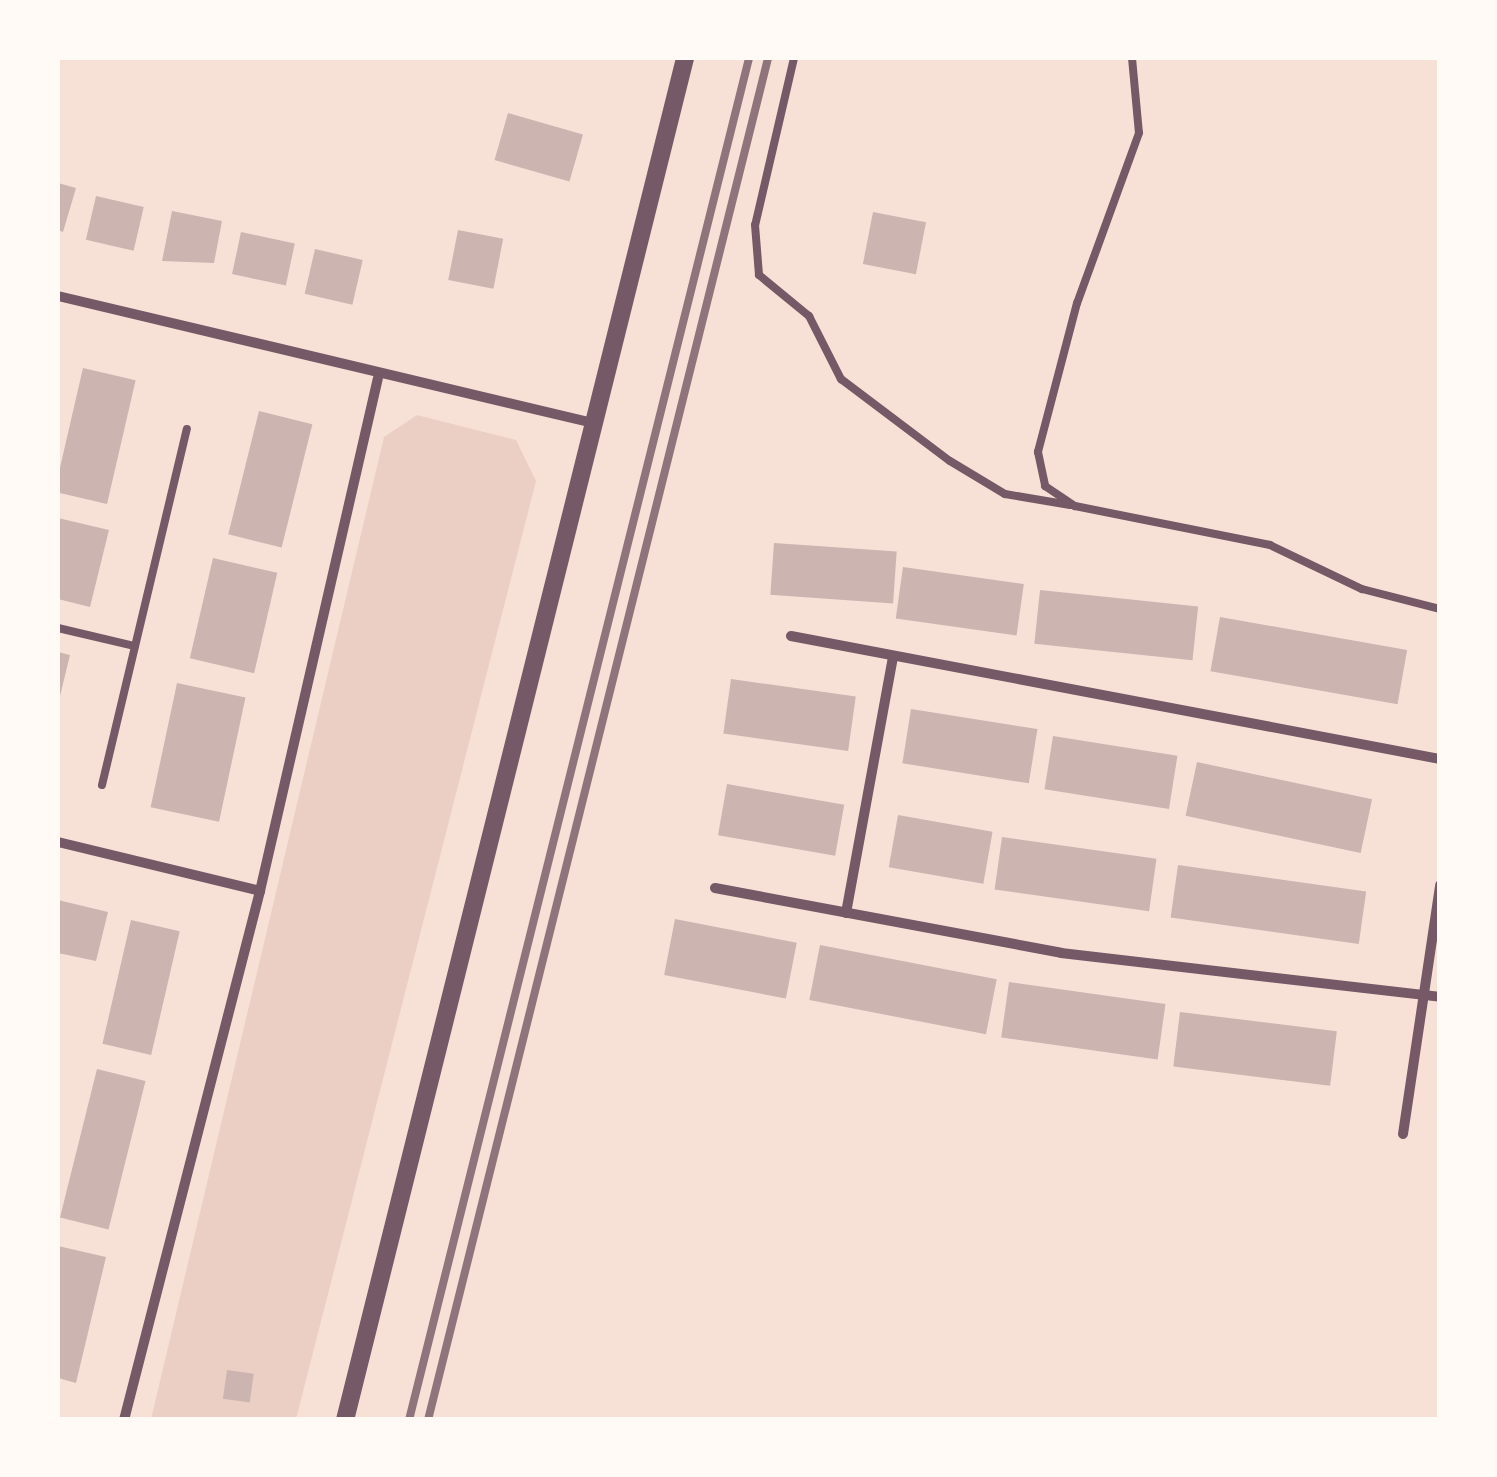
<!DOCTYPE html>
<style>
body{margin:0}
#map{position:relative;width:1497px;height:1477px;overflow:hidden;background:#f7e1d7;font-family:"Nunito Sans",sans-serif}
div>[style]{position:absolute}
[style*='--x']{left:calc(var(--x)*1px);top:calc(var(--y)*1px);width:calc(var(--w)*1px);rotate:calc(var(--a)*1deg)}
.green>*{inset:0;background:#ebcfc5}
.building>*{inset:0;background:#ccb4b1;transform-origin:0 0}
.service>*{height:8px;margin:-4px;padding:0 4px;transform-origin:4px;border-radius:4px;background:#755966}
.minor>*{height:10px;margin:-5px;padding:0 5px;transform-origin:5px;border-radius:5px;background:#755966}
.tertiary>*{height:18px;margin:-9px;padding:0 9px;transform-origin:9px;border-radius:9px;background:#755966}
.rail>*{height:8px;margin:-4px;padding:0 4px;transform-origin:4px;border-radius:4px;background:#8f747c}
span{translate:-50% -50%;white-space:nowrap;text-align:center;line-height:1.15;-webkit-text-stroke:10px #fffaf5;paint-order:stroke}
.frame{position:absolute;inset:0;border:60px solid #fffaf5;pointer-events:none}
</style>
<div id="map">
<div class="green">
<i style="clip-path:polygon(417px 415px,516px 440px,536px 481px,296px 1419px,151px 1419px,384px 437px)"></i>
</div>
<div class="building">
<i style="left:508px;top:113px;width:78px;height:49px;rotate:16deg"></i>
<i style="clip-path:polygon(58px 183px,76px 188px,63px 232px,58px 230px)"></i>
<i style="left:96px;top:196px;width:49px;height:45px;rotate:13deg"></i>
<i style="clip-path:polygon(172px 211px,222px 221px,214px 263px,162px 261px)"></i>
<i style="left:873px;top:212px;width:54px;height:53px;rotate:11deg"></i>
<i style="left:458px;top:230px;width:46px;height:51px;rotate:11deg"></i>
<i style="left:241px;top:232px;width:55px;height:43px;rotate:12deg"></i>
<i style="left:315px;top:249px;width:49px;height:46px;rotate:13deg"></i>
<i style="left:83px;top:368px;width:54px;height:127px;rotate:13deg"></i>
<i style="left:259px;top:411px;width:55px;height:127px;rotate:14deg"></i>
<i style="clip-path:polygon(58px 518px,109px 530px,90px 607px,58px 599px)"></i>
<i style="left:774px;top:543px;width:123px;height:52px;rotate:4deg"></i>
<i style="left:213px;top:558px;width:66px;height:103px;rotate:13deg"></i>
<i style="left:903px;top:567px;width:122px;height:52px;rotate:8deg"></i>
<i style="left:1040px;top:590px;width:159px;height:54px;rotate:6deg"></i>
<i style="left:1220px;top:617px;width:190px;height:55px;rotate:10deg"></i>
<i style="clip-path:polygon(58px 652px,70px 655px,59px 700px,58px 700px)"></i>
<i style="left:731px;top:679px;width:126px;height:55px;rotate:8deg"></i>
<i style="left:177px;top:683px;width:70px;height:127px;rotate:12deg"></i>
<i style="left:911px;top:709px;width:128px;height:55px;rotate:9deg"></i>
<i style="left:1053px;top:736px;width:126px;height:54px;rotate:9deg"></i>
<i style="left:1197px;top:762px;width:179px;height:55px;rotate:12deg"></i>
<i style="left:727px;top:784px;width:119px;height:52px;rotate:10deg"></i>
<i style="left:898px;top:815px;width:96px;height:53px;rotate:10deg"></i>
<i style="left:1002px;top:837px;width:156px;height:53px;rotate:8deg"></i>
<i style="left:1178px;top:865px;width:190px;height:53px;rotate:8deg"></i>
<i style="clip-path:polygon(58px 900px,108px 912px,96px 961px,58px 953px)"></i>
<i style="left:675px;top:919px;width:124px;height:57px;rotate:11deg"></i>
<i style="left:131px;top:920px;width:50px;height:127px;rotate:13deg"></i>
<i style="left:820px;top:945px;width:180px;height:56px;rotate:11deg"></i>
<i style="left:1009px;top:982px;width:158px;height:56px;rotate:8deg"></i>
<i style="left:1180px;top:1012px;width:158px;height:55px;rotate:7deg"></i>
<i style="left:97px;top:1069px;width:50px;height:153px;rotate:14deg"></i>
<i style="clip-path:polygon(58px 1246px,106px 1257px,76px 1383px,58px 1378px)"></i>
<i style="left:227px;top:1370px;width:27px;height:29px;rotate:8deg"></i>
</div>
<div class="service">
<i style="--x:794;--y:58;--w:171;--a:103.1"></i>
<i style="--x:755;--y:225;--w:50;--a:85.4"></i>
<i style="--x:759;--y:275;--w:65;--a:39.4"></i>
<i style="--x:809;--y:316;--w:71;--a:63.1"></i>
<i style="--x:841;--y:379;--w:136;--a:37"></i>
<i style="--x:950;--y:461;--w:64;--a:31"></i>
<i style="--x:1005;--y:494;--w:66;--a:9.6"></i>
<i style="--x:1132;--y:58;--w:75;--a:84.7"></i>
<i style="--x:1139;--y:133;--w:181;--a:110"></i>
<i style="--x:1077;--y:303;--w:154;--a:104.7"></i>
<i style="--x:1038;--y:452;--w:35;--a:78"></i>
<i style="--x:1045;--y:486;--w:36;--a:34"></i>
<i style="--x:1075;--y:506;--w:199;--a:11.3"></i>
<i style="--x:1270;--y:545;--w:102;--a:25.6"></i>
<i style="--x:1362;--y:589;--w:81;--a:14.4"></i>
<i style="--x:58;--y:628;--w:79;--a:13.2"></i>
<i style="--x:102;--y:785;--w:366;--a:-76.6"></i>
</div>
<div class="minor">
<i style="--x:58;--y:296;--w:550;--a:13.35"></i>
<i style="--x:791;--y:636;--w:661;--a:10.73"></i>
<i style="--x:58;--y:842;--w:208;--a:13.6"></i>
<i style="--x:715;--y:888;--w:352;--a:10.6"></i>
<i style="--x:1061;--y:953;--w:382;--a:6.6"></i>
<i style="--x:846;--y:913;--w:261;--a:-79.6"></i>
<i style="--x:1403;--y:1134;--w:252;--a:-81.5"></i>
<i style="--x:124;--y:1420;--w:546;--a:-75.58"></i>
<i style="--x:260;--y:891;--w:526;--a:-77.05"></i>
</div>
<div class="tertiary">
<i style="--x:345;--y:1420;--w:1404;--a:-75.98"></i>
</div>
<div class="rail">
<i style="--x:409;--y:1420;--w:1404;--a:-75.98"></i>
<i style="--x:428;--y:1420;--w:1404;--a:-75.98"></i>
</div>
<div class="frame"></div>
</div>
